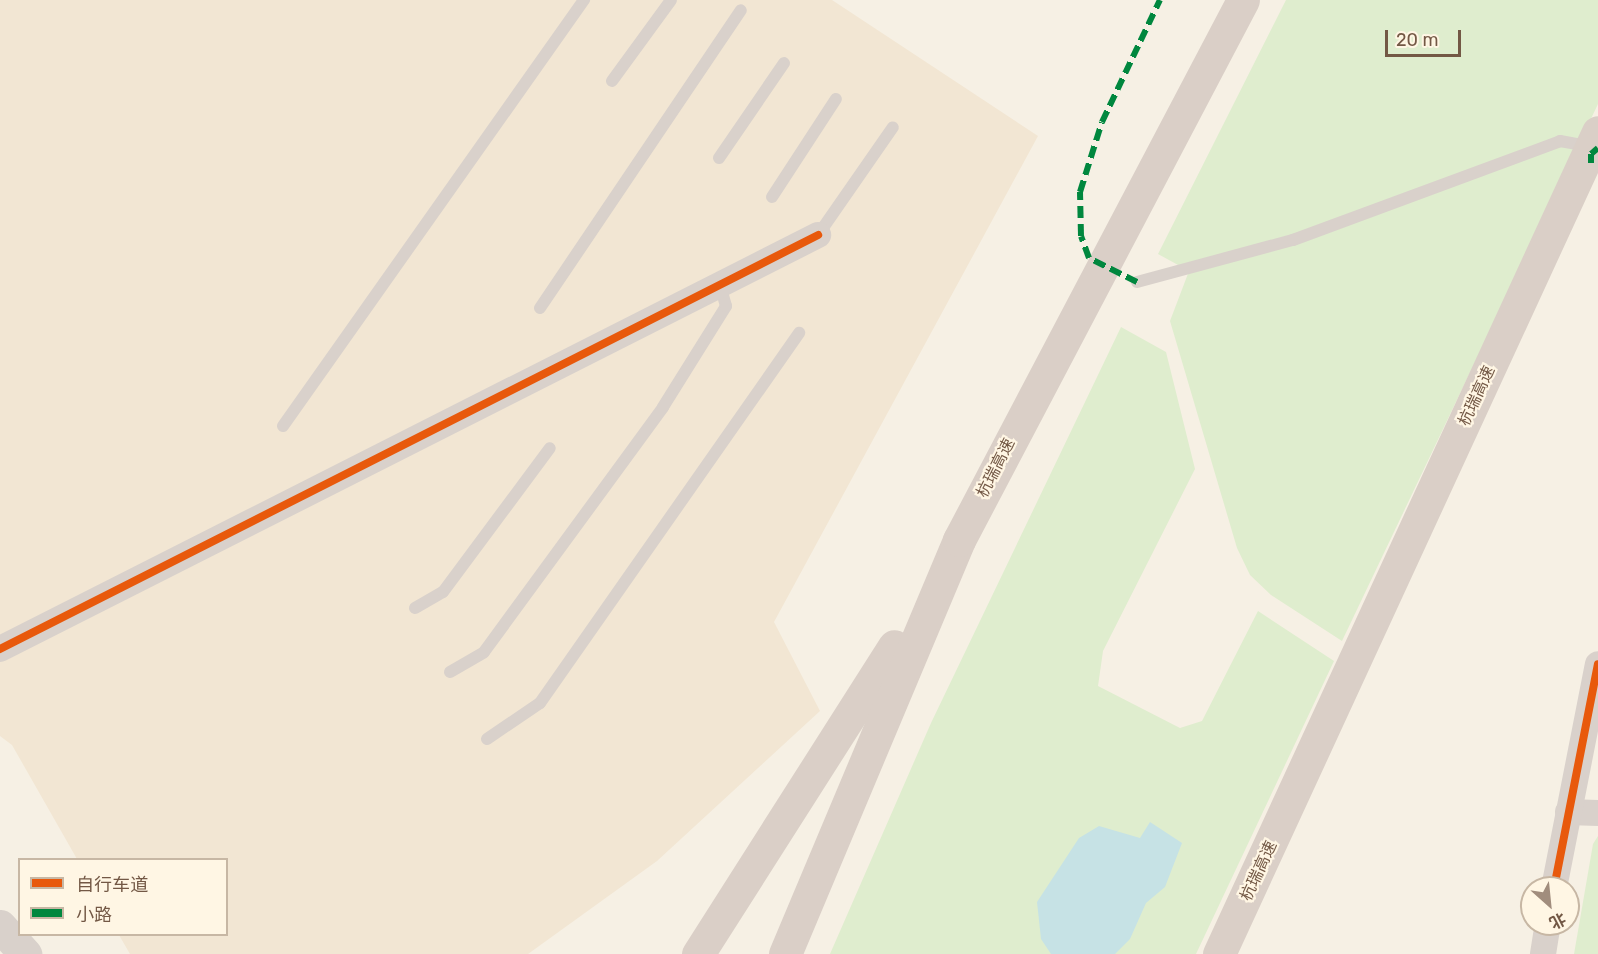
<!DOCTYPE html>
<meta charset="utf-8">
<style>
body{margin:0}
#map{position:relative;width:1598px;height:954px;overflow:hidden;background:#f6f0e4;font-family:Rubik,"Noto Sans SC",sans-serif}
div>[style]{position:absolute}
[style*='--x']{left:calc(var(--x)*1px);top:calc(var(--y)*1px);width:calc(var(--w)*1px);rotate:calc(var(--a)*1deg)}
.residential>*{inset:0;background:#f2e6d3}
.green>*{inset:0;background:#dfedce}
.water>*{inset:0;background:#c6e2e5}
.lane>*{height:12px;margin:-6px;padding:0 6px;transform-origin:6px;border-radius:6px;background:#d9d1cb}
.street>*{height:26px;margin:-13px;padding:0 13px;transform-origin:13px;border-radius:13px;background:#d9d1cb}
.secondary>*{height:33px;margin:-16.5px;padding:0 16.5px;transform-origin:16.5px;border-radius:16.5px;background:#d9d1cb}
.highway>*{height:33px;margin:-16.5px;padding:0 16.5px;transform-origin:16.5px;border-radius:16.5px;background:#dacfc7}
.quiet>*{height:6px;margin-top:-3px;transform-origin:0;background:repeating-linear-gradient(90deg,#00873e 0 12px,transparent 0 18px)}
.cycleway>*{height:8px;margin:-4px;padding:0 4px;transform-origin:4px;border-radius:4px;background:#e8590c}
span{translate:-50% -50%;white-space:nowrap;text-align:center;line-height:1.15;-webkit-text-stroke:4.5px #fff6e4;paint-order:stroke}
.street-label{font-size:16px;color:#735845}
.legend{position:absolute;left:18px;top:858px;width:210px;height:78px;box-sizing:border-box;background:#fff6e4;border:2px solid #c7b7a4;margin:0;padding:8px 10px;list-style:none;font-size:18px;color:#735845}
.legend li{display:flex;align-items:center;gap:12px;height:30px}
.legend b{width:30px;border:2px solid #c7b7a4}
.north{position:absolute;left:1520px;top:876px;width:60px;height:60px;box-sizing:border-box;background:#fff6e4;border:2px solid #c7b7a4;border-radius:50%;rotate:153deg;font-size:16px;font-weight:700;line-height:24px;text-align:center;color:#735845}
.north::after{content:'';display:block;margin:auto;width:21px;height:27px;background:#a18d7d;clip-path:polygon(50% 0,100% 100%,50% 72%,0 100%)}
.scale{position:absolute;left:1385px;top:30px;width:76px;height:27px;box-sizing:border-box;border:3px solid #735845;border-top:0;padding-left:8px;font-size:18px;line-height:21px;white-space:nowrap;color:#735845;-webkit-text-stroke:4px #fff6e4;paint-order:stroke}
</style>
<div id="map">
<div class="residential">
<i style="clip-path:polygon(0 0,832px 0,1038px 136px,774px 622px,820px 711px,657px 861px,528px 954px,130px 954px,119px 935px,226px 934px,226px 860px,77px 859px,12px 745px,0 736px)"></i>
</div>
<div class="green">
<i style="clip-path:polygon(1286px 0,1598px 0,1598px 104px,1342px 641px,1271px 595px,1250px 575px,1237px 548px,1170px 321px,1189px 271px,1158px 254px)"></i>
<i style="clip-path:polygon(1121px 327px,1166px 352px,1195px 469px,1103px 651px,1098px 686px,1180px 728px,1202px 721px,1258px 611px,1334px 661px,1196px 954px,830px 954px,931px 723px)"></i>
<i style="clip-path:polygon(1598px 836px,1598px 954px,1574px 954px,1593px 844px)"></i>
</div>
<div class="water">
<i style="clip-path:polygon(1150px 822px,1182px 843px,1165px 887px,1146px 903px,1130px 939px,1115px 954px,1051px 954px,1041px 939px,1037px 902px,1079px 838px,1099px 826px,1140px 838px)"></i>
</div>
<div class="lane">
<i style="--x:612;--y:81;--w:100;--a:-53.9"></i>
<i style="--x:719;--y:158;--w:115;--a:-55.6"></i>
<i style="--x:772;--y:197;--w:117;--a:-56.9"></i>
<i style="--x:818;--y:235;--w:131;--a:-55.2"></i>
<i style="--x:1137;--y:282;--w:162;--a:-15.1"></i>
<i style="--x:1293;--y:240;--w:285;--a:-20.3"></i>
<i style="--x:1560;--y:141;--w:29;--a:10"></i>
<i style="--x:540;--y:308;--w:359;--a:-56"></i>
<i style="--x:283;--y:426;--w:522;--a:-54.76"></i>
<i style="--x:415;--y:608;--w:32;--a:-30"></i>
<i style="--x:443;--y:592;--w:179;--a:-53.4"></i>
<i style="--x:450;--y:672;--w:39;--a:-30"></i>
<i style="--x:484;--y:652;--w:303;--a:-53.8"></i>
<i style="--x:663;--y:407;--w:119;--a:-58"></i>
<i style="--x:726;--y:306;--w:22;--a:-106"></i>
<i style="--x:487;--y:739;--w:64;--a:-34.2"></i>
<i style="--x:540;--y:703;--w:452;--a:-55"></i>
</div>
<div class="street">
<i style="--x:0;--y:649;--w:917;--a:-26.84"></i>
<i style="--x:1568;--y:812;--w:30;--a:2"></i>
<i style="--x:1554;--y:888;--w:228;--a:-78.9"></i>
<i style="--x:1543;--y:954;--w:30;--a:-81"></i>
</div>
<div class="secondary">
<i style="--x:0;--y:926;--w:38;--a:48"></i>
</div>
<div class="highway">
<i style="--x:698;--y:954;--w:365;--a:-57.5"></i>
<i style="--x:785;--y:954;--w:449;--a:-67.2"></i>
<i style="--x:959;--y:540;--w:610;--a:-62.26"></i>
<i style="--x:1219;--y:954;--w:905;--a:-65.25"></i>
</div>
<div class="quiet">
<i style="--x:1591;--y:163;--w:9;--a:-90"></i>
<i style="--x:1591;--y:154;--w:9;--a:-41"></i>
<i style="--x:1137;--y:282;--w:54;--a:-153.4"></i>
<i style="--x:1089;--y:258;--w:23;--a:-110"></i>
<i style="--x:1081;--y:236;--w:44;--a:-91.3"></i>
<i style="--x:1080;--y:192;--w:73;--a:-72.6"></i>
<i style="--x:1102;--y:122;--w:135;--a:-64.6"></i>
</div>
<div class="cycleway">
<i style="--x:0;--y:649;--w:917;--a:-26.84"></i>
<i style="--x:1554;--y:888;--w:228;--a:-78.9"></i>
</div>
<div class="street-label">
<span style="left:1477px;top:396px;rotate:-65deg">杭瑞高速</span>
<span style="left:996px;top:468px;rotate:-63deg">杭瑞高速</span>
<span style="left:1259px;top:871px;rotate:-65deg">杭瑞高速</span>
</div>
<ul class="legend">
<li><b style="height:8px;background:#e8590c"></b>自行车道</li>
<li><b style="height:8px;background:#00873e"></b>小路</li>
</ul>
<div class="north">北</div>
<div class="scale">20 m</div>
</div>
